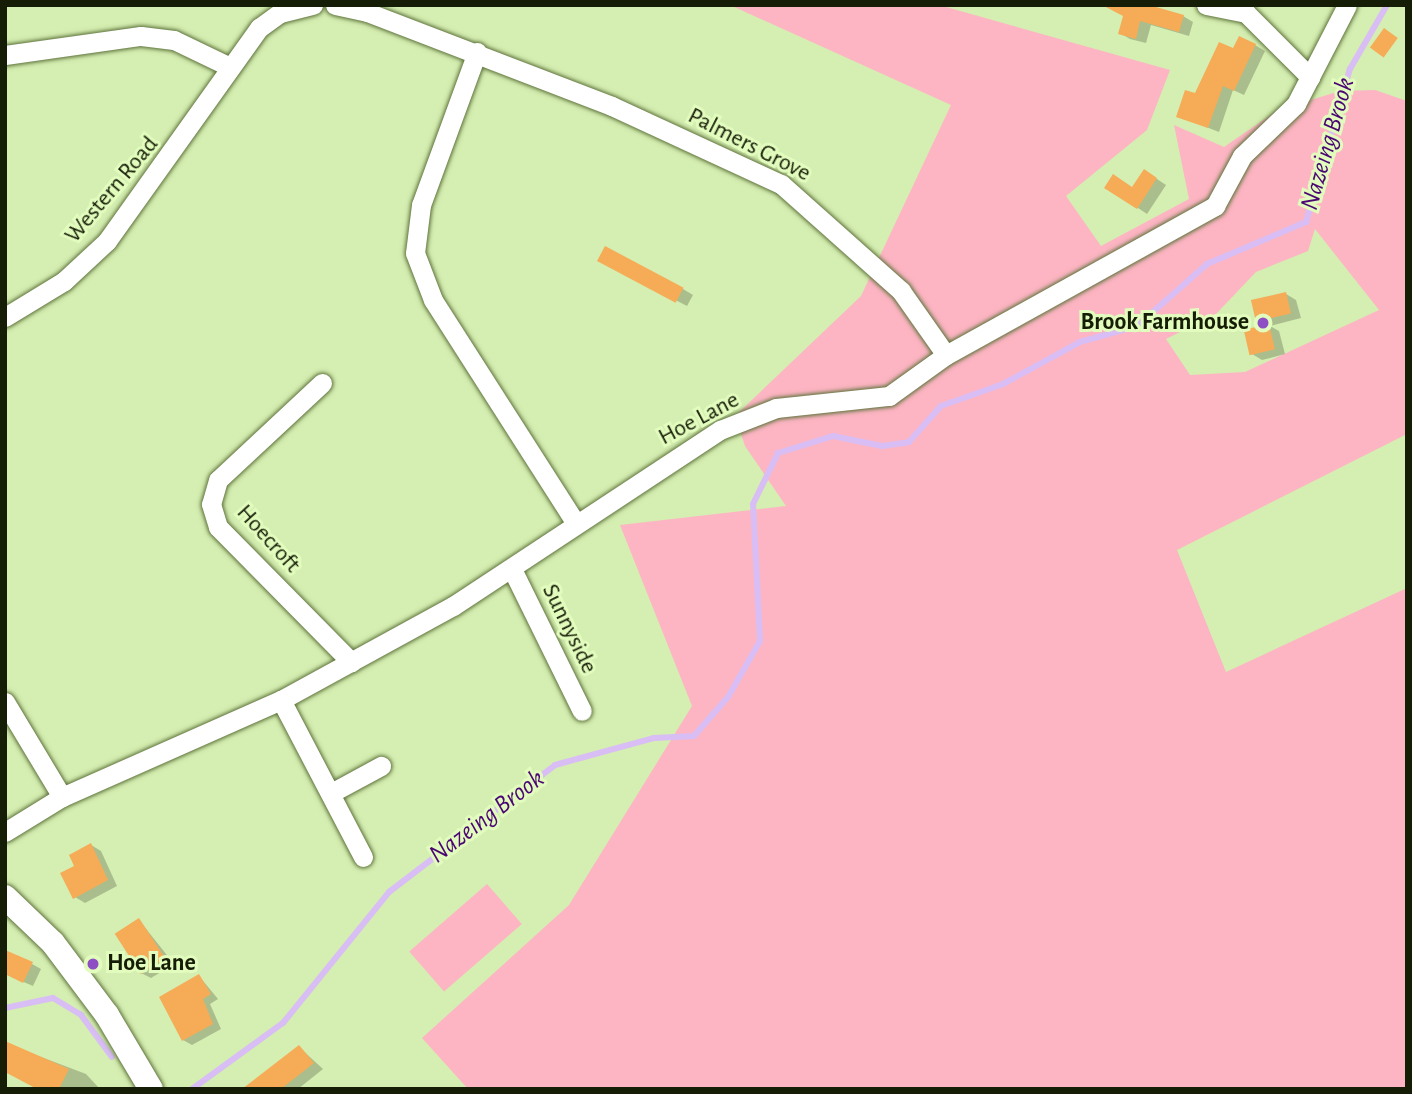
<!DOCTYPE html>
<style>
body{margin:0}
#map{position:relative;width:1412px;height:1094px;overflow:hidden;background:#d5eeb1;font-family:"Alegreya Sans",sans-serif}
div>[style]{position:absolute}
[style*='--x']{left:calc(var(--x)*1px);top:calc(var(--y)*1px);width:calc(var(--w)*1px);rotate:calc(var(--a)*1deg)}
.green>*{inset:0;background:#fdb5c3;transform-origin:0 0}
.shadow>*{inset:0;background:#0003}
.stream>*{height:6px;margin:-3px;padding:0 3px;transform-origin:3px;border-radius:3px;background:#d8bef4}
.building>*{inset:0;background:#f6ab57;transform-origin:0 0}
.roads{filter:drop-shadow(0 0 2px #5e733c) drop-shadow(0 0 2px #5e733c)}
.minor>*{height:19px;margin:-9.5px;padding:0 9.5px;transform-origin:9.5px;border-radius:9.5px;background:#fff}
.tertiary>*{height:24px;margin:-12px;padding:0 12px;transform-origin:12px;border-radius:12px;background:#fff}
.dots>*{width:19px;height:19px;translate:-50% -50%;box-sizing:border-box;border:4px solid #e2fcbe;border-radius:50%}
span{translate:-50% -50%;white-space:nowrap;text-align:center;line-height:1.15;-webkit-text-stroke:6px #e2fcbe;paint-order:stroke}
.street-label{font-size:24px;color:#151d06}
.poi-label{font-size:24px;color:#151d06;font-weight:700}
.right{translate:-100% -50%;text-align:right}
.left{translate:0 -50%;text-align:left}
.water-label{font-size:26px;color:#4b0674;font-style:italic}
.frame{position:absolute;inset:0;border:7px solid #151d06;pointer-events:none}
</style>
<div id="map">
<div class="green">
<i style="clip-path:polygon(evenodd,730px 5px,939px 5px,1170px 70px,1147px 130px,1066px 196px,1101px 246px,1189px 199px,1174px 125px,1224px 147px,1278px 110px,1340px 91px,1375px 90px,1407px 101px,1407px 434px,1177px 550px,1226px 672px,1407px 588px,1407px 1089px,468px 1089px,422px 1038px,569px 905px,692px 706px,620px 525px,786px 506px,745px 446px,735px 416px,861px 296px,951px 105px,730px 5px,1315px 229px,1379px 310px,1245px 372px,1190px 375px,1166px 339px,1216px 314px,1256px 272px,1308px 251px,1315px 229px)"></i>
<i style="left:487px;top:884px;width:53px;height:103px;rotate:49deg"></i>
</div>
<div class="shadow">
<i style="clip-path:polygon(1127px 5px,1183px 16px,1193px 22px,1189px 36px,1151px 25px,1146px 43px,1130px 39px,1120px 33px)"></i>
<i style="clip-path:polygon(1255px 45px,1265px 51px,1244px 95px,1233px 90px,1219px 132px,1178px 116px,1234px 51px)"></i>
<i style="clip-path:polygon(1154px 177px,1166px 185px,1147px 214px,1138px 208px,1139px 193px)"></i>
<i style="clip-path:polygon(610px 266px,683px 289px,693px 295px,687px 306px)"></i>
<i style="clip-path:polygon(1286px 294px,1296px 300px,1301px 318px,1270px 326px,1279px 331px,1285px 354px,1262px 360px,1252px 354px,1267px 326px,1258px 321px)"></i>
<i style="clip-path:polygon(91px 845px,101px 851px,117px 886px,85px 903px,75px 897px,77px 866px)"></i>
<i style="clip-path:polygon(139px 920px,174px 964px,151px 978px,141px 973px)"></i>
<i style="clip-path:polygon(32px 964px,41px 969px,33px 986px,5px 974px)"></i>
<i style="clip-path:polygon(199px 976px,218px 999px,210px 1004px,221px 1029px,192px 1045px,183px 1040px)"></i>
<i style="clip-path:polygon(7px 1044px,86px 1074px,100px 1089px,40px 1089px)"></i>
<i style="clip-path:polygon(299px 1047px,323px 1069px,298px 1089px,245px 1089px)"></i>
</div>
<div class="stream">
<i style="--x:5;--y:1008;--w:49;--a:-11.8"></i>
<i style="--x:53;--y:998;--w:33;--a:31"></i>
<i style="--x:81;--y:1015;--w:52;--a:53.6"></i>
<i style="--x:192;--y:1089;--w:112;--a:-36"></i>
<i style="--x:283;--y:1023;--w:169;--a:-51"></i>
<i style="--x:389;--y:892;--w:209;--a:-37.4"></i>
<i style="--x:555;--y:765;--w:103;--a:-15.3"></i>
<i style="--x:654;--y:738;--w:40;--a:-2.9"></i>
<i style="--x:694;--y:736;--w:52;--a:-48.9"></i>
<i style="--x:728;--y:697;--w:64;--a:-60.3"></i>
<i style="--x:760;--y:641;--w:137;--a:-92.9"></i>
<i style="--x:753;--y:504;--w:57;--a:-63.9"></i>
<i style="--x:778;--y:453;--w:58;--a:-17.2"></i>
<i style="--x:833;--y:436;--w:50;--a:11.5"></i>
<i style="--x:882;--y:446;--w:27;--a:-8"></i>
<i style="--x:909;--y:442;--w:48;--a:-48.4"></i>
<i style="--x:941;--y:406;--w:66;--a:-19.5"></i>
<i style="--x:1003;--y:384;--w:88;--a:-28.6"></i>
<i style="--x:1080;--y:342;--w:59;--a:-15.7"></i>
<i style="--x:1137;--y:326;--w:94;--a:-41.5"></i>
<i style="--x:1207;--y:264;--w:108;--a:-23"></i>
<i style="--x:1306;--y:222;--w:159;--a:-74"></i>
<i style="--x:1350;--y:69;--w:74;--a:-60"></i>
</div>
<div class="building">
<i style="clip-path:polygon(1102px 5px,1149px 5px,1184px 15px,1179px 32px,1140px 21px,1136px 39px,1118px 34px,1123px 16px)"></i>
<i style="left:1384px;top:28px;width:17px;height:24px;rotate:36deg"></i>
<i style="clip-path:polygon(1239px 36px,1256px 44px,1234px 91px,1223px 86px,1208px 128px,1176px 117px,1185px 90px,1195px 93px,1219px 42px,1233px 48px)"></i>
<i style="clip-path:polygon(1144px 169px,1157px 178px,1137px 209px,1104px 188px,1113px 174px,1132px 187px)"></i>
<i style="left:605px;top:246px;width:89px;height:17px;rotate:28deg"></i>
<i style="left:1286px;top:292px;width:22px;height:36px;rotate:77deg"></i>
<i style="left:1269px;top:324px;width:26px;height:26px;rotate:77deg"></i>
<i style="clip-path:polygon(91px 843px,108px 880px,73px 899px,60px 873px,74px 866px,69px 855px)"></i>
<i style="left:139px;top:918px;width:48px;height:29px;rotate:57deg"></i>
<i style="clip-path:polygon(5px 950px,33px 962px,23px 983px,5px 974px)"></i>
<i style="clip-path:polygon(199px 974px,211px 994px,203px 999px,213px 1024px,182px 1041px,159px 997px)"></i>
<i style="clip-path:polygon(5px 1041px,69px 1069px,59px 1089px,37px 1089px,5px 1072px)"></i>
<i style="clip-path:polygon(299px 1045px,314px 1063px,281px 1089px,242px 1089px)"></i>
</div>
<div class="roads">
<div class="minor">
<i style="--x:335;--y:5;--w:33;--a:12"></i>
<i style="--x:367;--y:12;--w:262;--a:21"></i>
<i style="--x:612;--y:106;--w:186;--a:24.8"></i>
<i style="--x:781;--y:184;--w:161;--a:41.7"></i>
<i style="--x:901;--y:291;--w:78;--a:54.9"></i>
<i style="--x:1206;--y:5;--w:41;--a:11.3"></i>
<i style="--x:1246;--y:13;--w:91;--a:45"></i>
<i style="--x:477;--y:52;--w:163;--a:110.1"></i>
<i style="--x:421;--y:205;--w:48;--a:97.1"></i>
<i style="--x:415;--y:253;--w:50;--a:69"></i>
<i style="--x:433;--y:300;--w:264;--a:57.4"></i>
<i style="--x:5;--y:55;--w:137;--a:-8"></i>
<i style="--x:141;--y:36;--w:33;--a:7"></i>
<i style="--x:174;--y:40;--w:60;--a:25.7"></i>
<i style="--x:5;--y:317;--w:69;--a:-31.4"></i>
<i style="--x:64;--y:281;--w:59;--a:-42.9"></i>
<i style="--x:107;--y:241;--w:262;--a:-54.5"></i>
<i style="--x:259;--y:28;--w:26;--a:-36"></i>
<i style="--x:280;--y:13;--w:34;--a:-14"></i>
<i style="--x:322;--y:383;--w:142;--a:137"></i>
<i style="--x:218;--y:480;--w:25;--a:106"></i>
<i style="--x:211;--y:504;--w:24;--a:73"></i>
<i style="--x:218;--y:527;--w:190;--a:45.4"></i>
<i style="--x:512;--y:569;--w:158;--a:63.8"></i>
<i style="--x:281;--y:700;--w:177;--a:62.4"></i>
<i style="--x:5;--y:702;--w:111;--a:59"></i>
<i style="--x:331;--y:793;--w:57;--a:-28.4"></i>
<i style="--x:5;--y:832;--w:67;--a:-31.6"></i>
<i style="--x:62;--y:797;--w:240;--a:-23.9"></i>
<i style="--x:281;--y:700;--w:196;--a:-28.7"></i>
<i style="--x:453;--y:606;--w:320;--a:-33.4"></i>
<i style="--x:720;--y:430;--w:60;--a:-21.4"></i>
<i style="--x:776;--y:408;--w:114;--a:-6.1"></i>
<i style="--x:889;--y:396;--w:70;--a:-35.7"></i>
<i style="--x:946;--y:355;--w:308;--a:-29"></i>
<i style="--x:1215;--y:206;--w:57;--a:-61.6"></i>
<i style="--x:1242;--y:156;--w:75;--a:-43.9"></i>
<i style="--x:1296;--y:104;--w:111;--a:-62.7"></i>
</div>
<div class="tertiary">
<i style="--x:5;--y:897;--w:66;--a:43.8"></i>
<i style="--x:53;--y:943;--w:90;--a:53.1"></i>
<i style="--x:107;--y:1015;--w:86;--a:59.3"></i>
</div>
</div>
<div class="dots">
<i style="left:1263px;top:323px;background:#8e4ec4"></i>
<i style="left:93px;top:964px;background:#8e4ec4"></i>
</div>
<div class="street-label">
<span style="left:749px;top:145px;rotate:27deg">Palmers Grove</span>
<span style="left:112px;top:190px;rotate:-50deg">Western Road</span>
<span style="left:699px;top:419px;rotate:-28deg">Hoe Lane</span>
<span style="left:268px;top:539px;rotate:48deg">Hoecroft</span>
<span style="left:569px;top:629px;rotate:64deg">Sunnyside</span>
</div>
<div class="poi-label">
<span class="right" style="left:1249px;top:323px">Brook Farmhouse</span>
<span class="left" style="left:107px;top:964px">Hoe Lane</span>
</div>
<div class="water-label">
<span style="left:1328px;top:144px;rotate:-74deg">Nazeing Brook</span>
<span style="left:487px;top:817px;rotate:-37deg">Nazeing Brook</span>
</div>
<div class="frame"></div>
</div>
